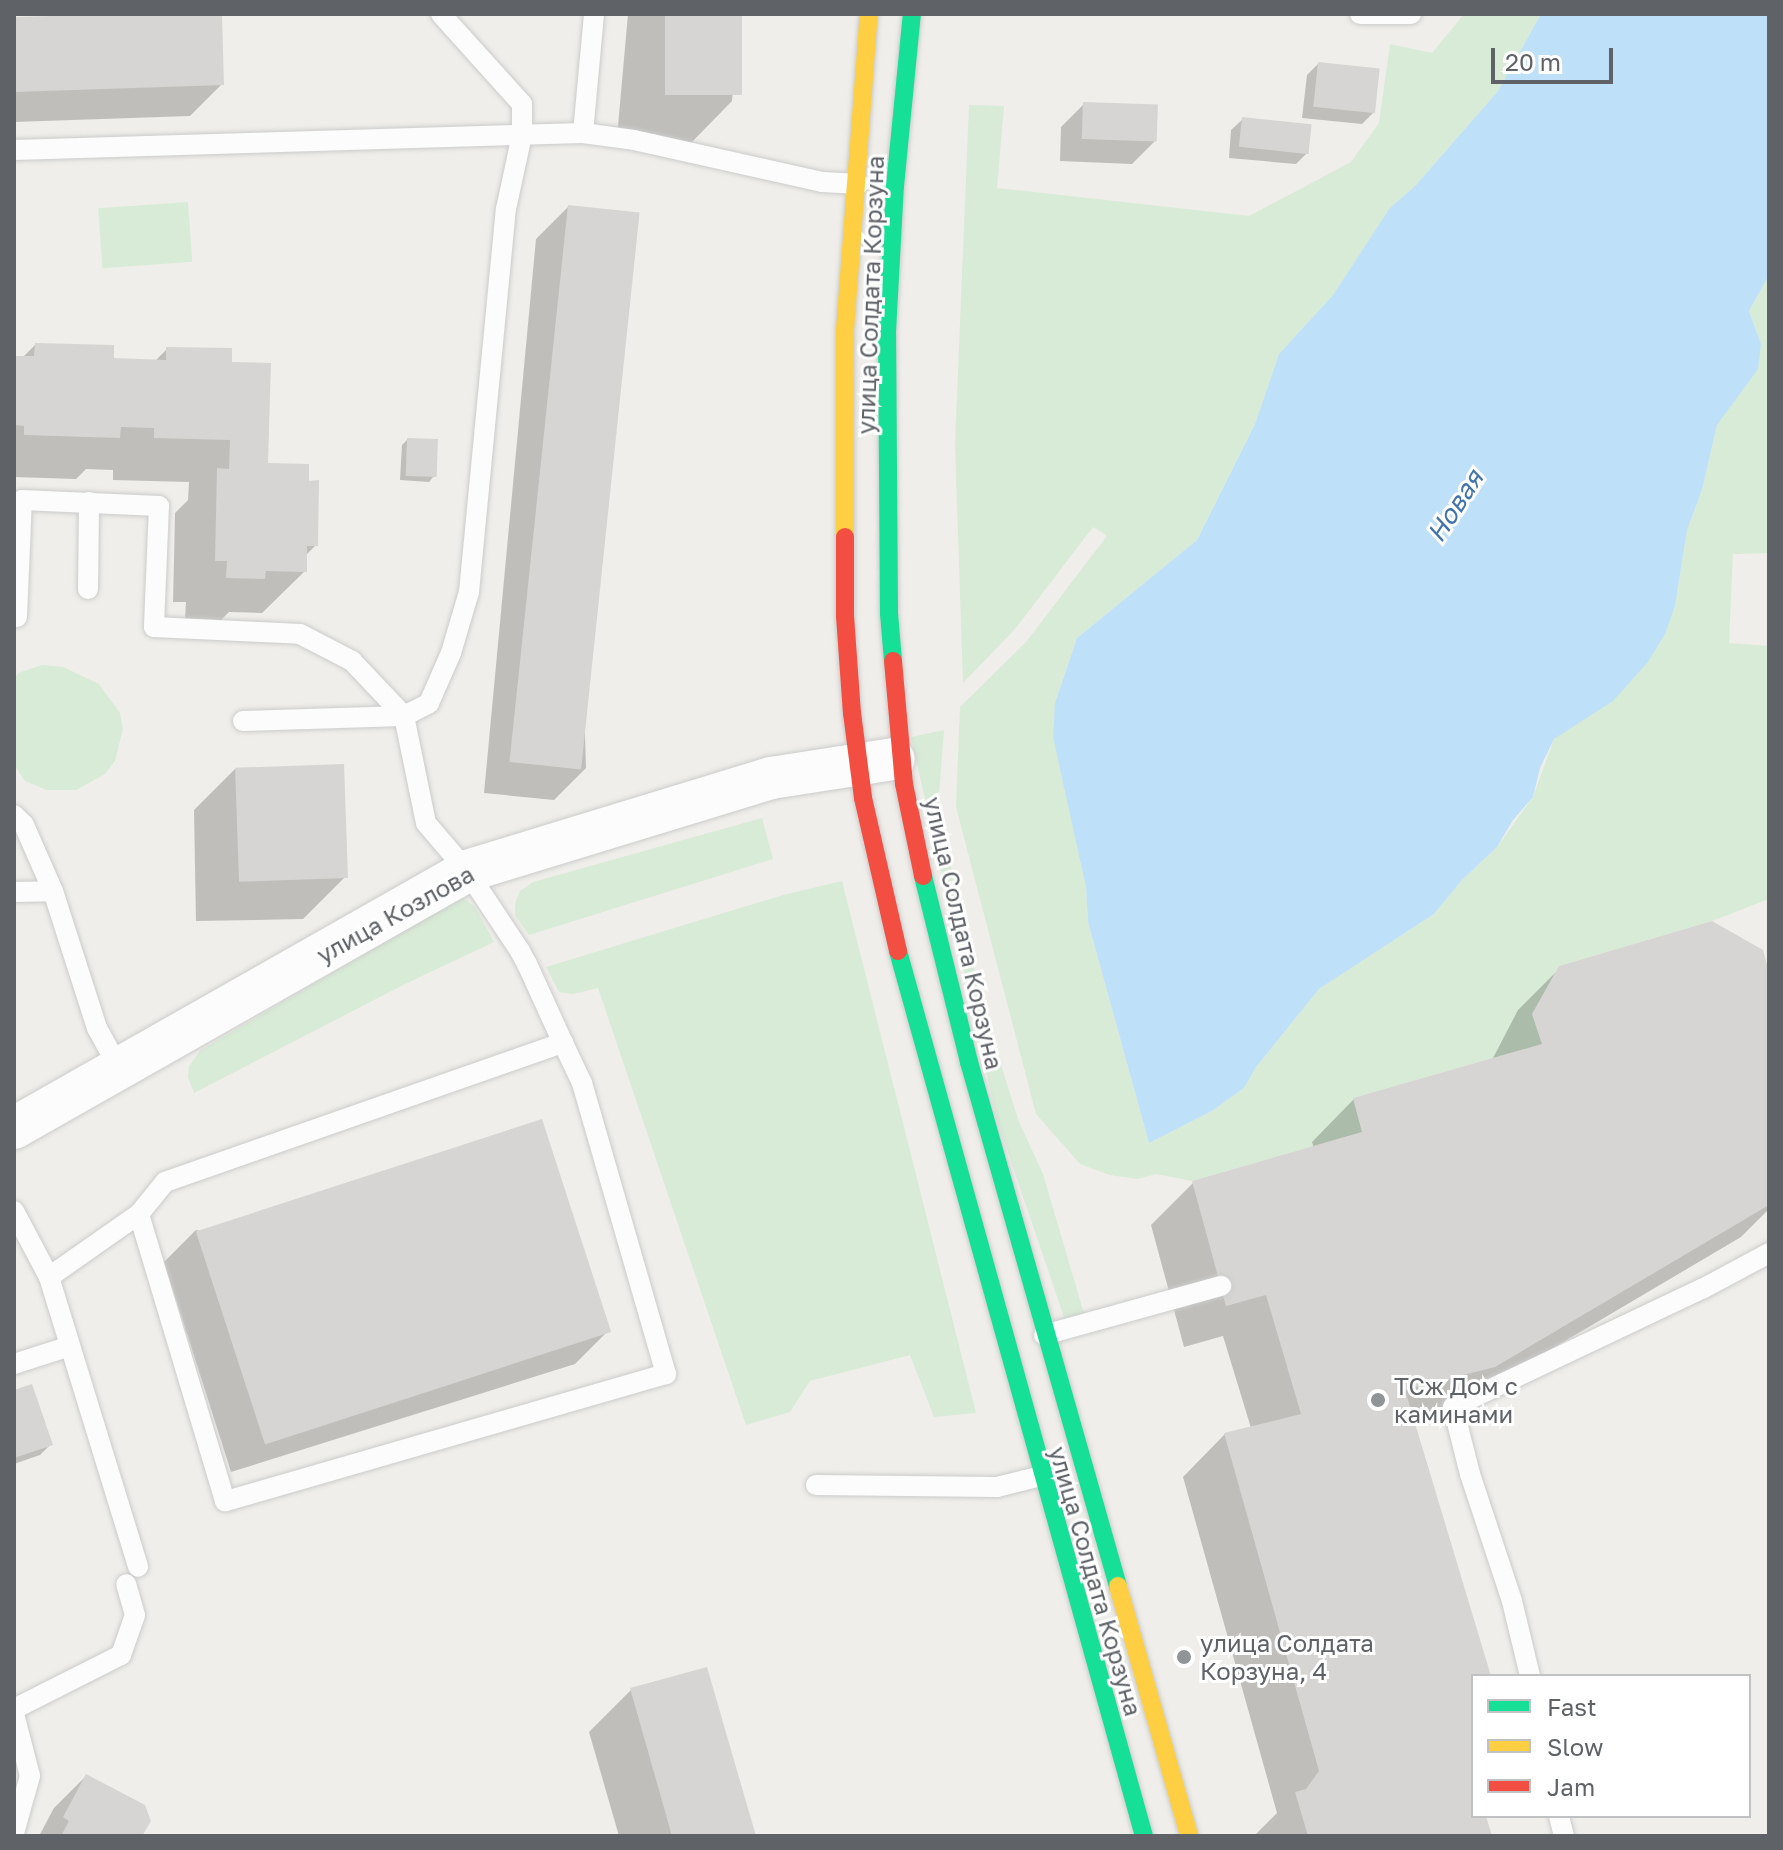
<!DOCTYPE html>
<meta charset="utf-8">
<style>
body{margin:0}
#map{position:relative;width:1783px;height:1850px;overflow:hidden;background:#efeeea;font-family:"Golos Text",sans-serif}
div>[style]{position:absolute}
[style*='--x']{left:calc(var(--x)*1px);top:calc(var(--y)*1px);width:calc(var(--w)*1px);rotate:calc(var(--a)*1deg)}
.green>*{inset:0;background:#d8ebd6;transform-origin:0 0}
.water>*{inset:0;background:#bfe0f9}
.shadow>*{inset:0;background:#0003}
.building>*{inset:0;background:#d6d5d3;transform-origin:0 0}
.roads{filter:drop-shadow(0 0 2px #cbcccc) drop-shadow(0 0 2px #cbcccc)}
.lane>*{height:20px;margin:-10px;padding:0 10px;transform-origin:10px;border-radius:10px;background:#fdfcfc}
.street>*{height:42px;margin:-21px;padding:0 21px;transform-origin:21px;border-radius:21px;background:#fdfcfc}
.fast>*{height:18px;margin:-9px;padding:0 9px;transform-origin:9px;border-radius:9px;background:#16e098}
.slow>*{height:18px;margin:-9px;padding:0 9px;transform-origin:9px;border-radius:9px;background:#ffcf43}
.jam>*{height:18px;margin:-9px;padding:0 9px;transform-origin:9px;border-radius:9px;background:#f24e42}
.dots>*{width:22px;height:22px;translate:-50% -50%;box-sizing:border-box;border:4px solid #fff;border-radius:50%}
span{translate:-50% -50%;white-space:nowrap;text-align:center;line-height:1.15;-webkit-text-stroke:6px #fff;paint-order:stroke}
.street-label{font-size:24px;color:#5f6368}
.poi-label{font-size:24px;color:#5f6368}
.left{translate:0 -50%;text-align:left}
.water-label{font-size:26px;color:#4174aa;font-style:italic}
.frame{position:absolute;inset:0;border:16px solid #5f6368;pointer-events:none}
.legend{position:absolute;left:1471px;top:1674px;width:280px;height:144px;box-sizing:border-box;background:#fff;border:2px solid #bfc1c3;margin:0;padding:10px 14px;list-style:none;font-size:24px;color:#5f6368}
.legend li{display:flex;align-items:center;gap:16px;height:40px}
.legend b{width:40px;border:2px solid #bfc1c3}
.scale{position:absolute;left:1491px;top:48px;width:122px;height:36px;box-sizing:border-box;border:4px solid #5f6368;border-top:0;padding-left:10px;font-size:24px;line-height:28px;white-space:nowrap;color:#5f6368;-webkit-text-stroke:6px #fff;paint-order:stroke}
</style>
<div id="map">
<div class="green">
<i style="clip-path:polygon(1464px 14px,1541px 14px,1498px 91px,1416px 185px,1389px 209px,1333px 295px,1279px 354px,1255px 424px,1197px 540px,1077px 638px,1055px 703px,1086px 887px,1088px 922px,1149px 1143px,1212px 1111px,1244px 1088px,1256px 1067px,1319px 989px,1434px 914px,1461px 881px,1497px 847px,1533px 797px,1554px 739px,1675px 606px,1687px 530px,1702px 490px,1717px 425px,1761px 344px,1749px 311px,1769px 275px,1769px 553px,1733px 554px,1729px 643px,1769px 646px,1769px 899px,1712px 921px,1559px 966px,1532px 1014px,1542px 1044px,1353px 1098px,1362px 1132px,1192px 1181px,1156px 1174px,1137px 1179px,1110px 1175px,1080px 1164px,1036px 1114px,956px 807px,960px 707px,1026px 642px,1107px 536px,1093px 527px,1015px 629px,963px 683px,955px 444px,969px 105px,1004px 106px,997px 188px,1249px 216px,1351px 162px,1379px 123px,1390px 44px,1432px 53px)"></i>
<i style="left:188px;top:202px;width:60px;height:90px;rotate:86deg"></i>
<i style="clip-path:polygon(42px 665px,63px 667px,99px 684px,120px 713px,123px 729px,115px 761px,105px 774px,76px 790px,47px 790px,25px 781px,14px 765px,14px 680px,18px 673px)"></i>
<i style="clip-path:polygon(944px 730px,938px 809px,983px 1008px,1019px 1122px,1043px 1174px,1085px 1317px,1066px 1323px,997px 1120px,911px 737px)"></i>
<i style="clip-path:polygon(762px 818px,773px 859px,529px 935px,515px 915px,515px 903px,520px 891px,533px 882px)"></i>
<i style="clip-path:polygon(842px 881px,976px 1413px,934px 1417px,910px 1355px,810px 1381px,790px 1412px,746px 1425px,598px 988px,573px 994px,559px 992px,546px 967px,783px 895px)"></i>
<i style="clip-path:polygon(462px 897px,475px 907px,494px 942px,403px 985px,194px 1093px,188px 1077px,189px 1066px,201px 1050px)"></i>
</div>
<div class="water">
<i style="clip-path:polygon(1541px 14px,1769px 14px,1769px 275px,1749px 311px,1761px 344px,1758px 369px,1717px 425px,1702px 490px,1687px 530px,1675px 606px,1665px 634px,1648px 662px,1613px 701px,1554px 739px,1540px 768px,1533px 797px,1513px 820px,1497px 847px,1461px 881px,1434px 914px,1319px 989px,1256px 1067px,1244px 1088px,1212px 1111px,1149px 1143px,1088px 922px,1086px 887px,1053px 737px,1055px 703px,1077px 638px,1197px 540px,1255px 424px,1279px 354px,1333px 295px,1389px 209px,1416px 185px,1498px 91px)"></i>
</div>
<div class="shadow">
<i style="clip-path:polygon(220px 14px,222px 84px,190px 116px,14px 122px,14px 19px)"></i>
<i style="clip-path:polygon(628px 14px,740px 14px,732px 101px,690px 144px,617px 137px)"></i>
<i style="clip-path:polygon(1318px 64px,1373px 113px,1362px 124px,1302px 118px,1307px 75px)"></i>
<i style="clip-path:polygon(1084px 104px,1155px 141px,1132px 164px,1060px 161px,1061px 127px)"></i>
<i style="clip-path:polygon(1243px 119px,1307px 153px,1296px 164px,1229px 158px,1231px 130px)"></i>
<i style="clip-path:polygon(568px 207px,586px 768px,554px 800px,484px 793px,536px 239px)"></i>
<i style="clip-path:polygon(35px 345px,112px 360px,154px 362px,167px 349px,230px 364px,266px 465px,316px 545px,305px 556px,305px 571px,262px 613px,229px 612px,221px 620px,185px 619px,186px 602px,173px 602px,174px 559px,175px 513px,188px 500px,189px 482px,113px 480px,113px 470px,86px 469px,76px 479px,14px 477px,14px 358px,22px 358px)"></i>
<i style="clip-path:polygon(407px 440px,434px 476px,429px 482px,400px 480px,402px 445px)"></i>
<i style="clip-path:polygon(236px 768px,345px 877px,303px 919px,196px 921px,194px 810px)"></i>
<i style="clip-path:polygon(1560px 968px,1769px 981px,1769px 1209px,1741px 1237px,1450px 1409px,1412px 1419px,1489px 1676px,1473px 1676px,1473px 1816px,1484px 1816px,1490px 1836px,1254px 1836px,1277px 1813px,1183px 1477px,1225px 1434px,1251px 1428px,1223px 1336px,1184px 1347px,1151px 1225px,1193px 1183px,1314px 1148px,1312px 1142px,1354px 1099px,1492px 1060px,1518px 1010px)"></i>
<i style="clip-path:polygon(196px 1230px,607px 1332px,575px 1364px,231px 1472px,164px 1262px)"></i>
<i style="clip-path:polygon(14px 1392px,51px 1444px,40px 1455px,14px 1464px)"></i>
<i style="clip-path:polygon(631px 1690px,754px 1836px,619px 1836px,589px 1732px)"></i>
<i style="clip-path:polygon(86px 1776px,140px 1836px,39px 1836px,54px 1808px)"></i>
</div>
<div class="building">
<i style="clip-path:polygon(123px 14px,222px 14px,224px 85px,14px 92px,14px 17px)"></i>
<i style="left:665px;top:14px;width:77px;height:81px"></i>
<i style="left:1318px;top:62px;width:62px;height:45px;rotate:6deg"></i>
<i style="left:1083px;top:102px;width:75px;height:37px;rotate:2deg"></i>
<i style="left:1242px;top:117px;width:70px;height:30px;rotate:6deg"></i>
<i style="left:568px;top:205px;width:72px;height:560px;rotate:6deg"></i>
<i style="clip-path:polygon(35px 343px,114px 345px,114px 358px,166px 360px,166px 347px,232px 348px,232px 362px,271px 363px,268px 463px,309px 464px,309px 481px,319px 480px,318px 546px,307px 546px,307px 572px,266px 571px,265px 579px,226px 578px,227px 561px,215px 561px,217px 468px,229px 469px,230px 440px,154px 438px,154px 428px,121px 427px,120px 438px,24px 435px,24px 426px,14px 425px,14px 356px,34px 356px)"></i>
<i style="left:407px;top:438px;width:31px;height:38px;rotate:2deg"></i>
<i style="left:344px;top:764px;width:114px;height:109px;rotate:88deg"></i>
<i style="clip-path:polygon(1712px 921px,1763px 950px,1769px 972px,1769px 1205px,1495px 1367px,1405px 1390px,1491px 1676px,1473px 1676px,1473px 1816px,1486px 1816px,1492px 1836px,1308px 1836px,1295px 1792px,1306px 1789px,1319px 1771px,1224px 1433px,1301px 1414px,1266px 1295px,1226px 1306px,1192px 1181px,1362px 1132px,1353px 1098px,1542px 1044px,1532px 1014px,1559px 966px)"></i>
<i style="left:542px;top:1119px;width:224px;height:364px;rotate:72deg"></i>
<i style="clip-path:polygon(32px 1384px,53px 1445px,14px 1458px,14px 1390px)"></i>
<i style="clip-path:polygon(707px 1667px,756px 1836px,672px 1836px,630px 1688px)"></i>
<i style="clip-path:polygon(86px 1774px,145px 1805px,151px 1821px,142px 1836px,61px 1836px,69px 1821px,63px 1817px)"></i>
</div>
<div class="roads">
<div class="lane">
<i style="--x:1360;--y:14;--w:51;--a:0"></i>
<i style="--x:583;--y:133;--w:120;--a:-84.7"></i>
<i style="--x:14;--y:150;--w:569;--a:-1.71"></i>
<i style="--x:583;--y:133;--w:51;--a:7.8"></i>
<i style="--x:634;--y:140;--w:193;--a:12.6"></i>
<i style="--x:822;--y:182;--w:37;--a:3"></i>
<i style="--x:88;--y:589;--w:87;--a:-89.3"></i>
<i style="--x:17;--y:617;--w:117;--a:-87.6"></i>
<i style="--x:22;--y:500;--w:137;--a:2.5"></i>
<i style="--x:159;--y:506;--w:121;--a:92.4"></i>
<i style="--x:154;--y:627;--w:146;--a:2.7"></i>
<i style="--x:300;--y:634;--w:59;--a:27.4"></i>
<i style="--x:352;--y:661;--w:76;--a:46.6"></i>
<i style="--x:404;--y:716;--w:109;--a:78.4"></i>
<i style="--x:426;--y:823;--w:63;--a:49.5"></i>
<i style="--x:467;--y:871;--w:96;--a:56.5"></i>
<i style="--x:520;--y:951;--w:15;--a:62"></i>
<i style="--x:527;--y:964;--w:87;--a:65.5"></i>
<i style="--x:563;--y:1043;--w:44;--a:64.6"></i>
<i style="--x:582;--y:1083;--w:303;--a:73.9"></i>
<i style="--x:666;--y:1374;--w:459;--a:163.9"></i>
<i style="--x:225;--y:1501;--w:300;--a:-106.7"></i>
<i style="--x:139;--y:1214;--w:41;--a:-50.9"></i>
<i style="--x:165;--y:1182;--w:422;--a:-19.3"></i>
<i style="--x:243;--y:721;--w:161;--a:-1.8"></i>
<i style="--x:404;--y:716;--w:28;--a:-27"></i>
<i style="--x:429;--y:703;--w:55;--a:-66.3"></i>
<i style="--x:451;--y:653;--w:64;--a:-73.6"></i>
<i style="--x:469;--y:592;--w:385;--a:-84.5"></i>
<i style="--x:506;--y:209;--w:76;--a:-77.8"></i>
<i style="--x:522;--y:135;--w:31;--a:-90"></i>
<i style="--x:522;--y:104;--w:121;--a:-132"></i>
<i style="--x:14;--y:815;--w:14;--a:45"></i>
<i style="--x:24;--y:825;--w:72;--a:66.3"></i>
<i style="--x:53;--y:891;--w:144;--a:72.2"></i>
<i style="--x:97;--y:1028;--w:48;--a:61.3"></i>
<i style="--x:14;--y:892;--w:39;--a:-1"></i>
<i style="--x:14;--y:1211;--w:75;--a:62.1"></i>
<i style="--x:49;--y:1277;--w:303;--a:72.9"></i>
<i style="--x:49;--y:1277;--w:110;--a:-35"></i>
<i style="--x:1044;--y:1335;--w:184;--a:-15.5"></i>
<i style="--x:14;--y:1364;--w:59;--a:-17.8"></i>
<i style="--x:816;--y:1485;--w:181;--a:0.6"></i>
<i style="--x:997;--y:1487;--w:45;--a:-14"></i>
<i style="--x:1530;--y:1676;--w:77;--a:-103.5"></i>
<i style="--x:1512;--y:1601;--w:134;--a:-108.3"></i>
<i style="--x:1470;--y:1474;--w:69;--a:-104.2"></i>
<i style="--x:1453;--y:1407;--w:276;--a:-25.4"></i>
<i style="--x:1702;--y:1289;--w:76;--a:-28.2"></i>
<i style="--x:14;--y:1709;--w:120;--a:-26.8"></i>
<i style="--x:121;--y:1655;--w:42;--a:-70.7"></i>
<i style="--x:135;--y:1615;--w:32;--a:-106"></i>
<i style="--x:14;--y:1714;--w:64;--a:75.5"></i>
<i style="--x:30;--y:1776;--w:59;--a:105.7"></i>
<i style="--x:1559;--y:1816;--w:21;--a:76"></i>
</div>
<div class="street">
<i style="--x:14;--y:1128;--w:521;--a:-29.57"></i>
<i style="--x:467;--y:871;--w:318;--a:-17"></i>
<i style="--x:771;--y:778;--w:124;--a:-8.8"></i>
</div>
<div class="fast">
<i style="--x:893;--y:661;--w:48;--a:-94.8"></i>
<i style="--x:889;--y:613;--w:281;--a:-90.4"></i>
<i style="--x:887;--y:332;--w:146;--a:-86.9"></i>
<i style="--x:895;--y:186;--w:173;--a:-84.4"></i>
<i style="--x:923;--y:876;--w:192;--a:76.1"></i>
<i style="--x:969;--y:1062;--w:545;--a:74.13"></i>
<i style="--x:898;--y:951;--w:919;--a:74.47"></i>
</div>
<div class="slow">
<i style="--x:845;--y:537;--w:207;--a:-90"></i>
<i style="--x:845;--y:330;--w:317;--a:-85.7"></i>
<i style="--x:1118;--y:1586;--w:260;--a:74.1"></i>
</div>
<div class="jam">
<i style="--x:845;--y:537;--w:79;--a:90"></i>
<i style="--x:845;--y:616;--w:97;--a:85.9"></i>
<i style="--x:852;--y:713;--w:86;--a:82.6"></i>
<i style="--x:863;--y:798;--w:157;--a:77.1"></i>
<i style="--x:893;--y:661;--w:123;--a:84.9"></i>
<i style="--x:904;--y:784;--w:94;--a:78.3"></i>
</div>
</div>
<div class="dots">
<i style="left:1378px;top:1400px;background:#919496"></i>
<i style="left:1184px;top:1657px;background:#919496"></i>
</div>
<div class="street-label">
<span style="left:870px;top:295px;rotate:-88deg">улица Солдата Корзуна</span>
<span style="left:395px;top:914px;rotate:-29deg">улица Козлова</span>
<span style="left:964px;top:933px;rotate:77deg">улица Солдата Корзуна</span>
<span style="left:1096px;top:1581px;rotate:74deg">улица Солдата Корзуна</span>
</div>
<div class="poi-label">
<span class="left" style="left:1394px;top:1400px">ТСж Дом с<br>каминами</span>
<span class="left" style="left:1200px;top:1657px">улица Солдата<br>Корзуна, 4</span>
</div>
<div class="water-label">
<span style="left:1455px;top:506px;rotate:-57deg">Новая</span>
</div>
<div class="frame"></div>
<ul class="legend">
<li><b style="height:10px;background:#16e098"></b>Fast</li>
<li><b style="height:10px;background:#ffcf43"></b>Slow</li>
<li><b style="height:10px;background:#f24e42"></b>Jam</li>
</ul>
<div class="scale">20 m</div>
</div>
